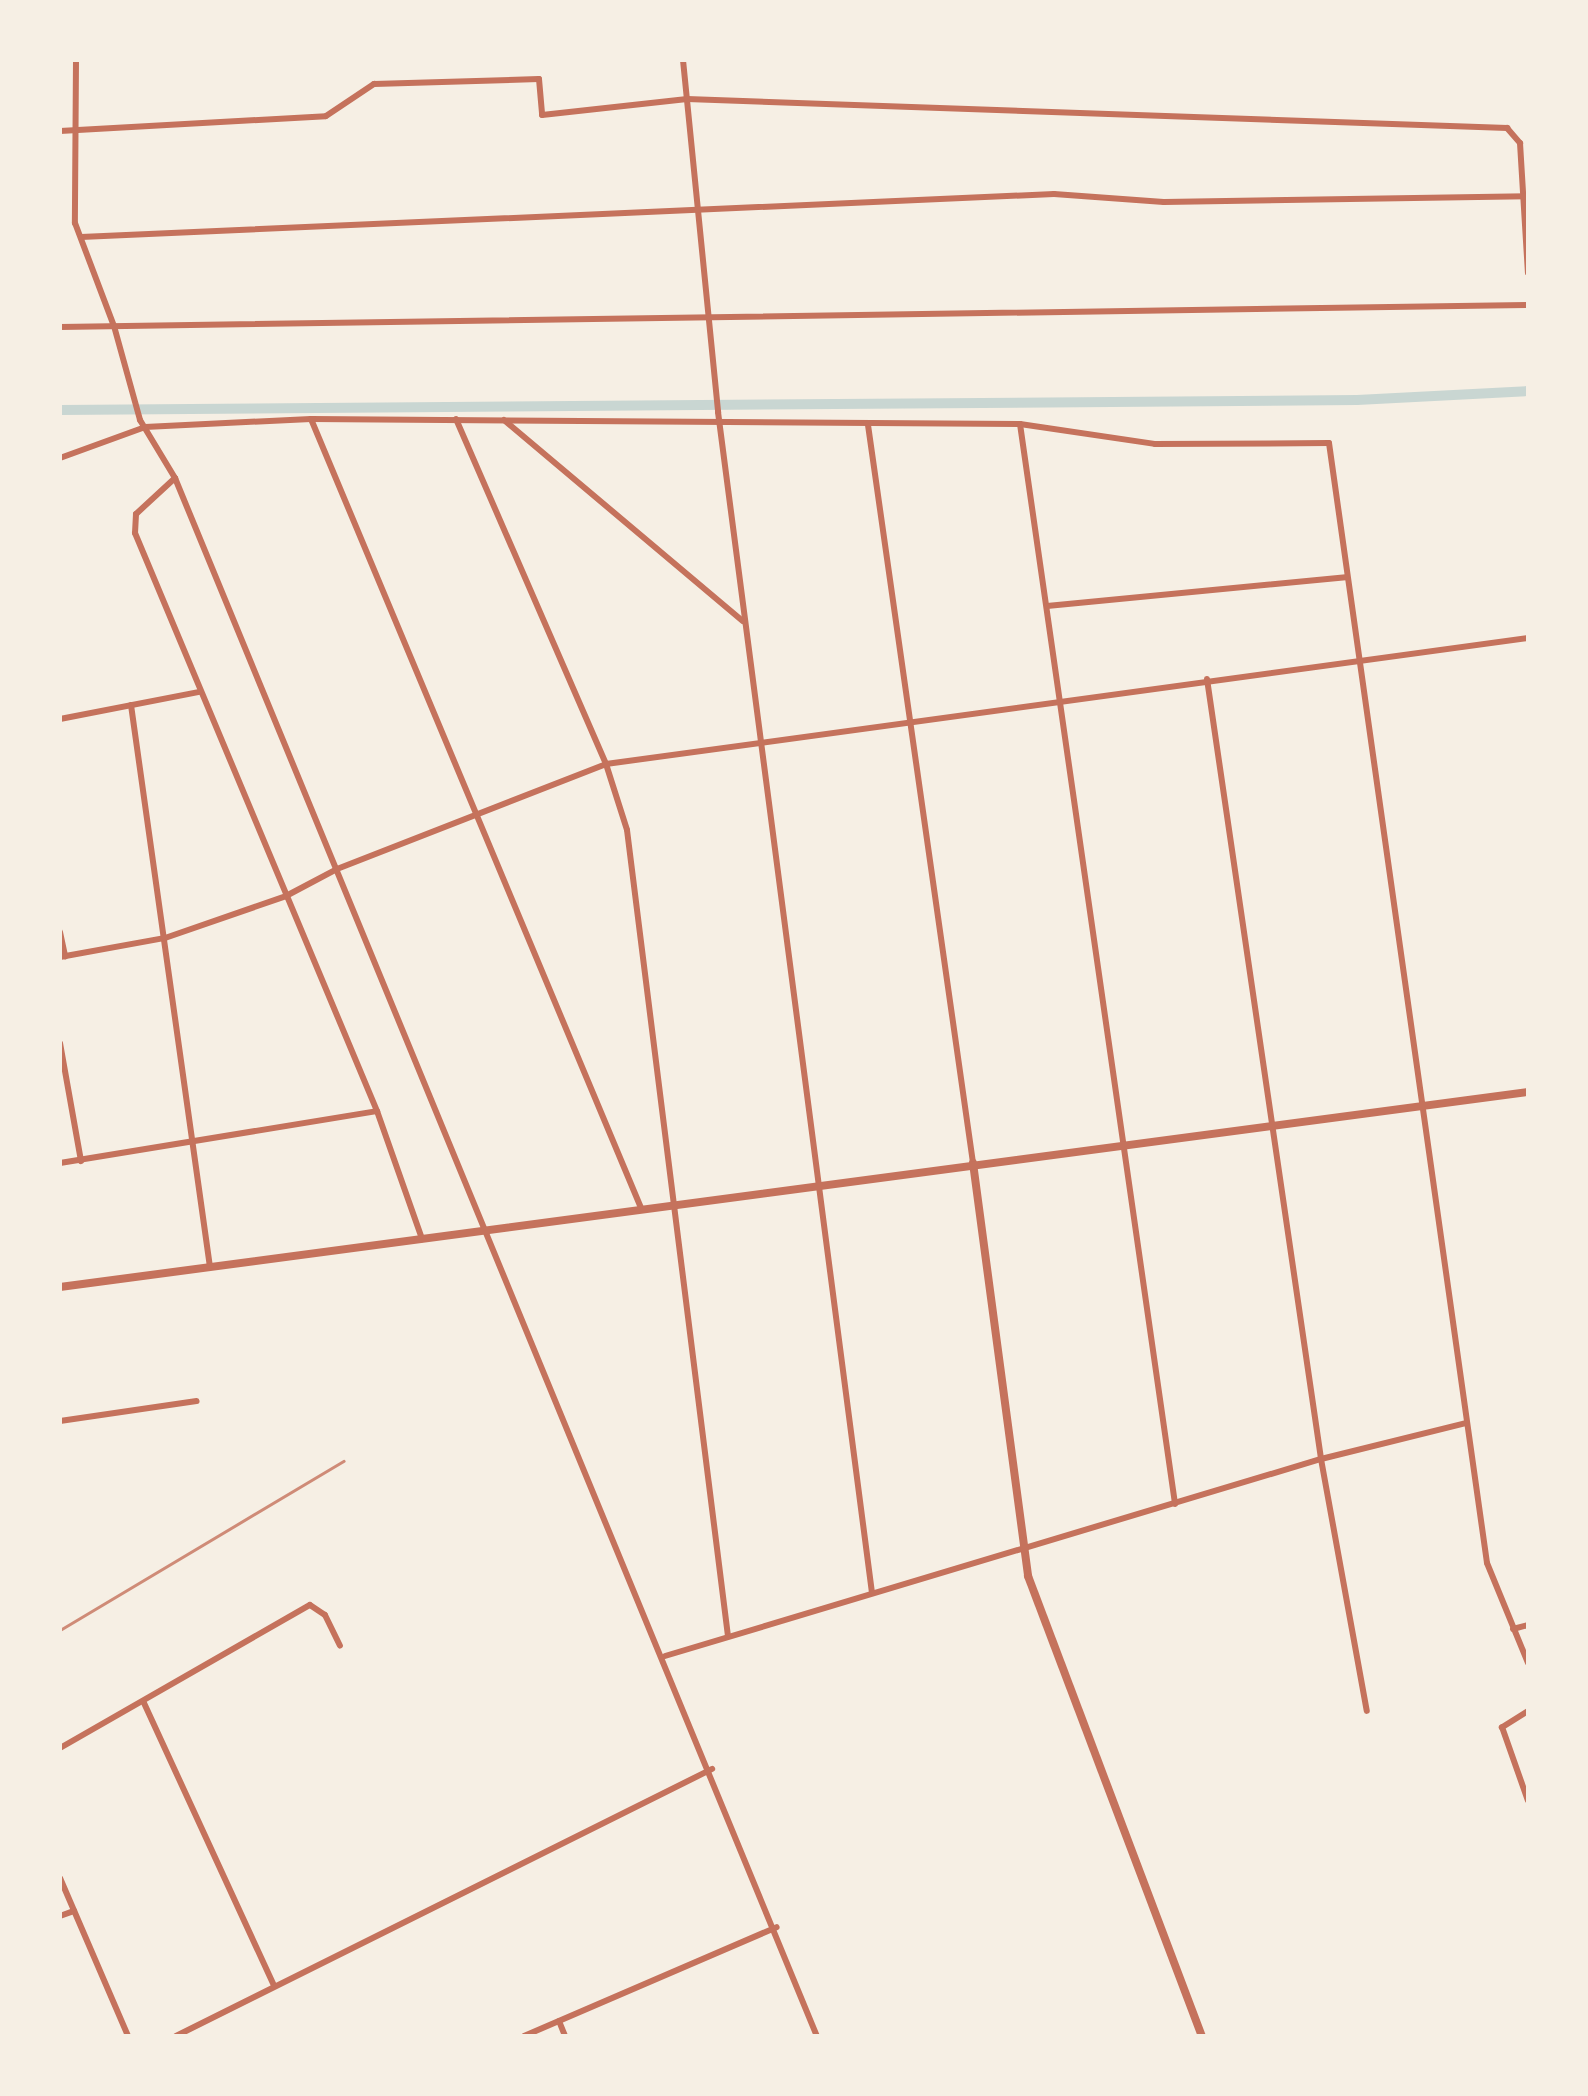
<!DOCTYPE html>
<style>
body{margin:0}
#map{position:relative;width:1588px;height:2096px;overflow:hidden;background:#f6efe4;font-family:"Noto Serif",serif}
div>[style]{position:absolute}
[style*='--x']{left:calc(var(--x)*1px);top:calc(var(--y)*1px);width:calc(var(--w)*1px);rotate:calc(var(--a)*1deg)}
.canal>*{height:10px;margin:-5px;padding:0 5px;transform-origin:5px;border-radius:5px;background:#c9d6d2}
.minor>*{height:6px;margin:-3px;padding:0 3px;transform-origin:3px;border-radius:3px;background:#c5725c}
.tertiary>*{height:8px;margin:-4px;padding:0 4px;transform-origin:4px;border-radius:4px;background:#c5725c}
.rail>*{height:2.5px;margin:-1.25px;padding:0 1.25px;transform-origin:1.25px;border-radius:1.25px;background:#cf8b77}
span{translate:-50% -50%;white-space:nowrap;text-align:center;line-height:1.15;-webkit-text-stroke:10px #f6efe4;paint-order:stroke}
.frame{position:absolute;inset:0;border:62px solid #f6efe4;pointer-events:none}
</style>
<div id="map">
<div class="canal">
<i style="--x:60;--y:410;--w:1297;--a:-0.44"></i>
<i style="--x:1357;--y:400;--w:171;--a:-3"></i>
</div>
<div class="minor">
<i style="--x:76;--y:60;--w:163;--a:90.4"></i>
<i style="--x:75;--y:223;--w:110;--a:69.3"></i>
<i style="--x:114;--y:326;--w:98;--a:74.5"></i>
<i style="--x:140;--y:420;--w:68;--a:58.9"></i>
<i style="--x:175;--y:478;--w:1685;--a:67.61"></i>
<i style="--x:683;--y:60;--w:354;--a:84.3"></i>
<i style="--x:718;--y:412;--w:1191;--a:82.57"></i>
<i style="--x:60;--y:131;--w:266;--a:-3.2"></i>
<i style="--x:326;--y:116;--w:58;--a:-33.7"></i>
<i style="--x:374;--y:84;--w:165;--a:-1.7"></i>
<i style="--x:539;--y:79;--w:36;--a:85"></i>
<i style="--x:542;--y:115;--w:146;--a:-6.3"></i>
<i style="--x:687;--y:99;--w:821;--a:2.03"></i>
<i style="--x:1507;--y:128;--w:20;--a:49"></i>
<i style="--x:1520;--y:143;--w:130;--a:86.5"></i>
<i style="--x:81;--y:237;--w:974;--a:-2.53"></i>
<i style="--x:1054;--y:194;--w:110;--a:4.2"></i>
<i style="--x:1164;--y:202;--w:364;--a:-0.9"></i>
<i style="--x:60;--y:327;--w:1468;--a:-0.86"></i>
<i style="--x:311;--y:419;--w:855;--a:67.3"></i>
<i style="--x:456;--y:419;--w:376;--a:66.5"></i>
<i style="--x:606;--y:764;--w:69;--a:72.3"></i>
<i style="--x:627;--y:830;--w:812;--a:82.86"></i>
<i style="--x:504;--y:420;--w:312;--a:40.1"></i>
<i style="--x:1020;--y:424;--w:1091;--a:81.83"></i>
<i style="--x:868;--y:425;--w:745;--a:81.9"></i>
<i style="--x:60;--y:458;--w:90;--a:-20"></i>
<i style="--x:145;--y:427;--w:166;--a:-2.8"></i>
<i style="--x:311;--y:419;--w:709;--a:0.4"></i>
<i style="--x:1020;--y:424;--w:136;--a:8.4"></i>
<i style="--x:1155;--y:444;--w:174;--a:-0.3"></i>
<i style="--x:1329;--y:443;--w:1131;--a:81.97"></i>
<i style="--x:1487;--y:1563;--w:108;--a:67.7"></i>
<i style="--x:175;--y:478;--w:53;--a:137.3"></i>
<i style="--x:136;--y:514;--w:19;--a:93"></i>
<i style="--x:135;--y:533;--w:627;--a:67.28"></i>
<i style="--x:377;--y:1111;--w:136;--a:70.6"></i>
<i style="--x:1047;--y:606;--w:300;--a:-5.5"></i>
<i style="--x:1207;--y:679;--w:788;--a:81.68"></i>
<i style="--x:1321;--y:1459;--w:256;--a:79.7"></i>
<i style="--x:131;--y:705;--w:568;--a:82"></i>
<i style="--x:60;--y:719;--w:142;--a:-11"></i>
<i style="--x:60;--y:932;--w:25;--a:78"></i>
<i style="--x:60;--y:957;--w:107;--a:-10.3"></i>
<i style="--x:165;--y:938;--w:128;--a:-19.1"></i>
<i style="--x:286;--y:896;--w:58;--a:-27.9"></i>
<i style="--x:337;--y:869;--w:289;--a:-21.3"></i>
<i style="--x:606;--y:764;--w:931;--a:-7.78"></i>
<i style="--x:60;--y:1043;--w:120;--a:79.9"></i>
<i style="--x:60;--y:1163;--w:321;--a:-9.3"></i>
<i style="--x:60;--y:1421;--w:138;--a:-8.3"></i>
<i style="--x:1513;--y:1629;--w:16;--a:-15"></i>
<i style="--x:665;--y:1656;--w:685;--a:-16.72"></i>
<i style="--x:1321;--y:1459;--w:149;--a:-13.9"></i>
<i style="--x:144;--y:1703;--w:311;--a:65.3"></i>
<i style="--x:1528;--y:1711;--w:31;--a:148"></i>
<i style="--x:1502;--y:1727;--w:78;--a:70.6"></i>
<i style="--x:60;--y:1748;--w:288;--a:-29.8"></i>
<i style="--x:310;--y:1605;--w:18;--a:34"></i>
<i style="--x:325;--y:1615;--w:34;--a:64"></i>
<i style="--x:60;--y:1878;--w:172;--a:66.7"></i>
<i style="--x:60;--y:1916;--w:15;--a:-20"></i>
<i style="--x:559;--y:2021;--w:16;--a:68"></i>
<i style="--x:176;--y:2036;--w:599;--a:-26.48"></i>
<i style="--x:524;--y:2036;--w:275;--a:-23.3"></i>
</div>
<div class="tertiary">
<i style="--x:973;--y:1163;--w:417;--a:82.4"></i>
<i style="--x:1028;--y:1576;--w:492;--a:69.3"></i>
<i style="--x:60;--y:1287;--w:1481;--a:-7.57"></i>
</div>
<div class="rail">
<i style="--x:60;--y:1630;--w:330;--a:-30.8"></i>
</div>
<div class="frame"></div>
</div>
